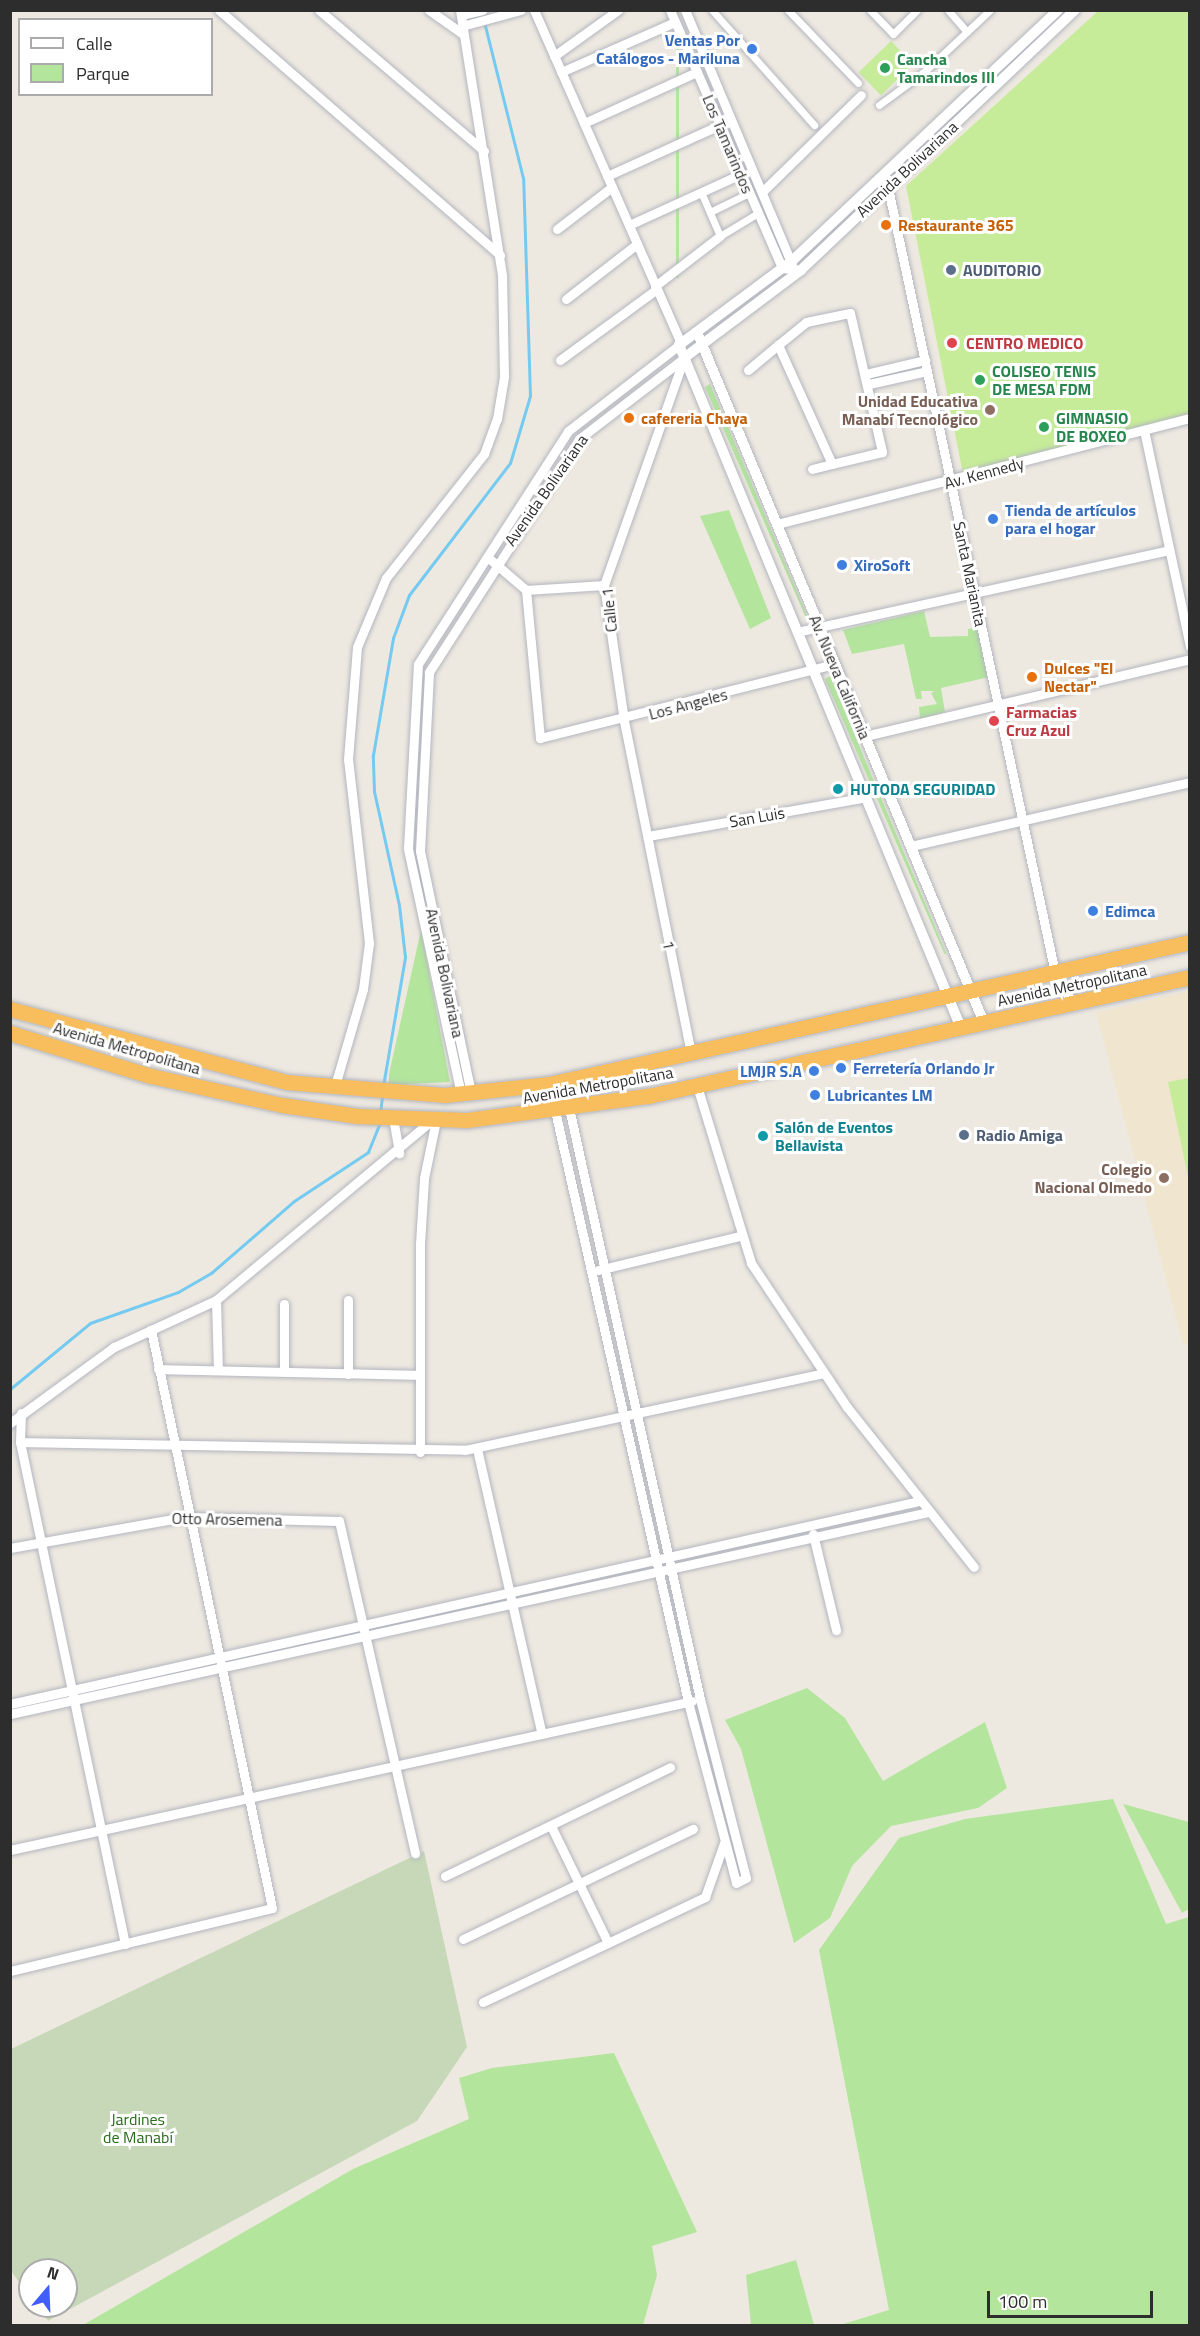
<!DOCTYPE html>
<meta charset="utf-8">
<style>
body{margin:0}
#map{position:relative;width:1200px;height:2336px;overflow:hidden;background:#eee9e0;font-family:"Titillium Web",sans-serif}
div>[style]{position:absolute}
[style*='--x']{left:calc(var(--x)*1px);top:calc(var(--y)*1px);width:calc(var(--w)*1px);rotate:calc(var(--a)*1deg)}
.education>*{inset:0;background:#f0e6d0}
.green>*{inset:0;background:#b3e59d;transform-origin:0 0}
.cemetery>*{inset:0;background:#c6d8b7}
.pitch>*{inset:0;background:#c6ec99;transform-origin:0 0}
.stream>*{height:3px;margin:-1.5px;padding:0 1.5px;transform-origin:1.5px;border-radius:1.5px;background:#74caf0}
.roads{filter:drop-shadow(0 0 2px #b3b6c0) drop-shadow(0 0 2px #b3b6c0)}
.pedestrian>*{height:7px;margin:-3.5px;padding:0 3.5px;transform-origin:3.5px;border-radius:3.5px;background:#fff}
.minor>*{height:9px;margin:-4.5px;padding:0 4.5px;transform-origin:4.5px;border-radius:4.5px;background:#fff}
.tertiary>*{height:10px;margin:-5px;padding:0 5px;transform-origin:5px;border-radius:5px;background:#fff}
.trunk>*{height:15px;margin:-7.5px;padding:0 7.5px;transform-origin:7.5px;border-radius:7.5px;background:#f8be5e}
.dots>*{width:16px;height:16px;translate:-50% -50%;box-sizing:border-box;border:3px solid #fff;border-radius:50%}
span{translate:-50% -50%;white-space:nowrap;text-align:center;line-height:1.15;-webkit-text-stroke:6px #fff;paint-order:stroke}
.shop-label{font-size:16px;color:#366cbe;font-weight:700}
.right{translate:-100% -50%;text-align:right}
.left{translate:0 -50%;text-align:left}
.leisure-label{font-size:16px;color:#27864d;font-weight:700}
.street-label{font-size:16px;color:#2d2d2d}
.food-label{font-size:16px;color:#c56008;font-weight:700}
.service-label{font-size:16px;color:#4e5e75;font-weight:700}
.health-label{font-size:16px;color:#be3a42;font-weight:700}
.education-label{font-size:16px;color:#785e54;font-weight:700}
.culture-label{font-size:16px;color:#0d838f;font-weight:700}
.park-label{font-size:16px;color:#296d1b}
.frame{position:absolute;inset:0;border:12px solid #2d2d2d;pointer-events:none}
.legend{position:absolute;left:18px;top:18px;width:195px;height:78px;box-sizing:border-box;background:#fff;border:2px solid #ababab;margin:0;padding:8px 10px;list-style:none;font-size:18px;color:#2d2d2d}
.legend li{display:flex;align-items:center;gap:12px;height:30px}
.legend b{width:30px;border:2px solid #ababab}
.north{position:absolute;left:18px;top:2258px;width:60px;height:60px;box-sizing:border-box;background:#fff;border:2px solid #ababab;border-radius:50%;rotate:19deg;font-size:16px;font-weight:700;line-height:24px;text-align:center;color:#2d2d2d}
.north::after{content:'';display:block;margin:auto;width:21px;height:27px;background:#415dfb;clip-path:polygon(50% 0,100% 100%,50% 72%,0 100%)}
.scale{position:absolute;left:987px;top:2291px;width:166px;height:27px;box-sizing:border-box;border:3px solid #2d2d2d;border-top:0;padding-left:8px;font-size:18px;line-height:21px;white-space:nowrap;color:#2d2d2d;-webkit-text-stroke:4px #fff;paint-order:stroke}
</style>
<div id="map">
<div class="education">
<i style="clip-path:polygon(1189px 991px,1189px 1344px,1183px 1345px,1096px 1012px)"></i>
</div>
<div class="green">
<i style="left:676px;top:11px;width:3px;height:267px"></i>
<i style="clip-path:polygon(710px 384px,808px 618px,807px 620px,705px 387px)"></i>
<i style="clip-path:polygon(729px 510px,771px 618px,750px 629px,700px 516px)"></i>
<i style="clip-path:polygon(924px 611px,930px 637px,968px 636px,968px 629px,979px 627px,989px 677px,941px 688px,945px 712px,920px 719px,919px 707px,937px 704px,931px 693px,935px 691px,921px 691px,922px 699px,916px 699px,904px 644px,852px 654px,843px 630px)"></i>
<i style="clip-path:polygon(830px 676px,946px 953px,945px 955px,825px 679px)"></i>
<i style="clip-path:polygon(421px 930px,450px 1082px,389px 1085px,389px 1074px)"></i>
<i style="clip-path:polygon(807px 1688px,845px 1718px,883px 1781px,985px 1722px,1007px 1788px,978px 1808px,891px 1826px,852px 1866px,830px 1918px,794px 1943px,741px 1749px,725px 1720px)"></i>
<i style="clip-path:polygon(1113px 1799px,1166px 1924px,1189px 1917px,1189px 2325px,840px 2325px,889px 2310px,819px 1950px,899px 1838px,965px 1819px)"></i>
<i style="clip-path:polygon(1123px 1804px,1189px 1822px,1189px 1909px,1182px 1913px)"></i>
<i style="clip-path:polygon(614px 2053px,697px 2232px,652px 2246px,657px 2275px,643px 2325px,83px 2325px,353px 2169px,469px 2119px,459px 2078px,492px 2068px)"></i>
<i style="clip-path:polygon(796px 2260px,814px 2325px,751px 2325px,746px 2275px)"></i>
</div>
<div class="cemetery">
<i style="clip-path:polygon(424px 1851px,467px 2047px,417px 2121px,48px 2321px,37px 2306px,66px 2306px,66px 2270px,30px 2270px,30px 2297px,11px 2271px,11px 2049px)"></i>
</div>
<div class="pitch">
<i style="clip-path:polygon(1098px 11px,1189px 11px,1189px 414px,963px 474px,906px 186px)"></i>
<i style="left:891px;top:41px;width:32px;height:45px;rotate:46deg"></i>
<i style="clip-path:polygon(1189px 1078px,1190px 1078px,1189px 1181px,1168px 1082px)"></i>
</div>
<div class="stream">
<i style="--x:383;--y:1086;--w:131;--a:-80.3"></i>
<i style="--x:405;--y:957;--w:52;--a:-96.6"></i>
<i style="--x:399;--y:905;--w:117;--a:-102.4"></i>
<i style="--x:374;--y:791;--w:36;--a:-92"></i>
<i style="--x:373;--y:755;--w:119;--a:-80.3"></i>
<i style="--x:393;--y:638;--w:46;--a:-69.6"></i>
<i style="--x:409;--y:595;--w:166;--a:-52.6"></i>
<i style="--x:510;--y:463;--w:70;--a:-73.4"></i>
<i style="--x:530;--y:396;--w:218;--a:-91.8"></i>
<i style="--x:523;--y:178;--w:162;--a:-104"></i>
<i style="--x:380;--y:1113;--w:17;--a:-83"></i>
<i style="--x:10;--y:1389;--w:104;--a:-39.5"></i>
<i style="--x:90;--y:1323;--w:93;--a:-19.4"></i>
<i style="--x:178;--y:1292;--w:38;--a:-30"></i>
<i style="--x:211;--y:1273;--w:110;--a:-40.9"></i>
<i style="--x:294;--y:1201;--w:89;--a:-33.5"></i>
<i style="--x:368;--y:1152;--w:31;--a:-68"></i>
</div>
<div class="roads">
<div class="pedestrian">
<i style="--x:712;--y:10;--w:154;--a:48.4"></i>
<i style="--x:788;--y:10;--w:101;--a:46.2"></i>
<i style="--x:870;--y:10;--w:33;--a:46"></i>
<i style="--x:893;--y:34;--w:34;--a:-45"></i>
<i style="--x:948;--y:10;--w:29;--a:49"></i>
<i style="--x:879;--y:105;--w:57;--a:-36.5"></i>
<i style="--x:925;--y:71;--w:89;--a:-43.2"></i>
<i style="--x:701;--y:192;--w:48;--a:66.6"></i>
<i style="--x:720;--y:236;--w:44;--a:-31.2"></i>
<i style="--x:710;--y:212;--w:43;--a:-26"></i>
</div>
<div class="minor">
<i style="--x:219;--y:10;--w:373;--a:41.1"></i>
<i style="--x:319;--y:10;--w:217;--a:40.5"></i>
<i style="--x:429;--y:10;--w:42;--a:35.2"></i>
<i style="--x:534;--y:10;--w:365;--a:66.2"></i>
<i style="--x:670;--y:10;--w:281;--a:66.5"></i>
<i style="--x:782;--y:268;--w:19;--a:6"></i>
<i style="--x:685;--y:10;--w:276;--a:67.2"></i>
<i style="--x:461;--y:15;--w:22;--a:-13"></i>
<i style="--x:462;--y:26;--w:61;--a:-15.2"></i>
<i style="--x:554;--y:56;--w:79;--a:-35.7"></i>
<i style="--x:561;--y:72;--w:124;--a:-23.7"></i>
<i style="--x:584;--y:123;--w:124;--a:-24.3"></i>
<i style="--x:885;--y:174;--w:817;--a:77.99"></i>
<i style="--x:1055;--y:973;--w:36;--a:60"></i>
<i style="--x:607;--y:176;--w:124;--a:-24.3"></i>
<i style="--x:763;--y:191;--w:137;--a:-44.4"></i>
<i style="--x:629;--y:225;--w:123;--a:-24.5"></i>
<i style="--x:557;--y:229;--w:69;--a:-37.4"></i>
<i style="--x:655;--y:286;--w:82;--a:-37.6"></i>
<i style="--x:566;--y:299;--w:90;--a:-37.8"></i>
<i style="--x:850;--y:313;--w:143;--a:77"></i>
<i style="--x:882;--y:452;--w:51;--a:166.5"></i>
<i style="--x:832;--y:464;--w:131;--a:-114.4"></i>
<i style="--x:778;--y:345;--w:36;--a:-39"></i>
<i style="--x:806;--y:322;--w:45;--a:-11.6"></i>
<i style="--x:684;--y:358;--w:241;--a:109.4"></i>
<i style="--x:604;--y:585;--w:137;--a:81.6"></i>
<i style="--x:624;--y:721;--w:339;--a:78.6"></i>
<i style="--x:560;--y:360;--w:120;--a:-36.2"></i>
<i style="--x:748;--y:370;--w:39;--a:-40"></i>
<i style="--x:866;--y:374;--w:61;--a:-13.3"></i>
<i style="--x:869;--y:384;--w:59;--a:-12.6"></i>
<i style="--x:1144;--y:430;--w:221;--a:78"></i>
<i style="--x:812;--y:469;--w:21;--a:-14"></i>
<i style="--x:777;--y:524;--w:426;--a:-14.4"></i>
<i style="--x:491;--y:560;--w:46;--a:40.6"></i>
<i style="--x:526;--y:590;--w:149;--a:84.6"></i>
<i style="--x:540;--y:738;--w:304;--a:-14.1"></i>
<i style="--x:526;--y:590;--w:78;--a:-3.7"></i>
<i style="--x:797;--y:632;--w:381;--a:-12.4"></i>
<i style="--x:865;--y:736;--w:334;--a:-13.3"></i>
<i style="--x:648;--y:836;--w:221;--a:-10.1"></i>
<i style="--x:911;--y:846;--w:286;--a:-12.9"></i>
<i style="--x:549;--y:1084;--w:633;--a:77.32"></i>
<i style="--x:688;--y:1702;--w:187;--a:75.1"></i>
<i style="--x:736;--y:1883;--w:11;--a:-27"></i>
<i style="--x:746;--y:1878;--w:185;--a:-104.4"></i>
<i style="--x:700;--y:1699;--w:633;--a:-102.5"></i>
<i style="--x:697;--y:1086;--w:185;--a:73"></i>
<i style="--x:751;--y:1263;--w:173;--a:56.3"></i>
<i style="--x:847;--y:1407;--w:204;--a:51.6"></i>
<i style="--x:334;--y:1089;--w:104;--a:-73.8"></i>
<i style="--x:363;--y:989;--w:46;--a:-82.6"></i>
<i style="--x:369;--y:943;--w:185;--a:-96.5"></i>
<i style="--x:348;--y:759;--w:112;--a:-85.4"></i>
<i style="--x:357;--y:647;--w:75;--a:-67.2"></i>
<i style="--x:386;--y:578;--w:158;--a:-51.7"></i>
<i style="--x:484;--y:454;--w:37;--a:-70"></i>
<i style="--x:497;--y:419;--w:43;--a:-80.5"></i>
<i style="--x:504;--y:377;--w:102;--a:-91.1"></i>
<i style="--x:502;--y:275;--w:268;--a:-99"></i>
<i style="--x:471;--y:1093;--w:247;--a:-101.9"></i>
<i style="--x:420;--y:851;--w:179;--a:-87.1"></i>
<i style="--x:429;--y:672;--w:277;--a:-57.2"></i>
<i style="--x:579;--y:439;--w:133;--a:-37.6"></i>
<i style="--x:461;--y:1094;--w:252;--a:-102.2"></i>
<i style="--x:408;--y:848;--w:184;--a:-86.9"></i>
<i style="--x:418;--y:664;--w:277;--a:-57.2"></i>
<i style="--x:568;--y:431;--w:140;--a:-37.8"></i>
<i style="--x:393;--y:1118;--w:36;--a:80"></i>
<i style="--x:598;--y:1270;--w:146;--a:-13.5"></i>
<i style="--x:216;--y:1300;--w:70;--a:88.4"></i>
<i style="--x:348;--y:1300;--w:74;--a:90"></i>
<i style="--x:284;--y:1304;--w:67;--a:90"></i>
<i style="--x:158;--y:1369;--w:261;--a:1.3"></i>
<i style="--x:21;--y:1413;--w:29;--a:92"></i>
<i style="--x:20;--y:1442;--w:513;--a:78.19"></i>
<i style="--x:10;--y:1423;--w:129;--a:-36.2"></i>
<i style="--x:114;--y:1347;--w:112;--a:-24.7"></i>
<i style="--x:216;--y:1300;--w:281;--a:-39.8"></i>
<i style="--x:20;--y:1442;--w:445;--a:1"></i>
<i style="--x:465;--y:1450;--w:366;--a:-12.1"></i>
<i style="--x:477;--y:1449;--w:292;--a:77.2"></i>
<i style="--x:420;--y:1452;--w:208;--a:-90"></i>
<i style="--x:420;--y:1244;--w:66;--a:-86.5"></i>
<i style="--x:424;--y:1178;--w:59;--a:-78.3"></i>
<i style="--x:813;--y:1534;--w:99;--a:76.5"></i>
<i style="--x:10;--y:1548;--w:177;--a:-10.1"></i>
<i style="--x:184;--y:1517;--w:155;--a:1.5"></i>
<i style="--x:339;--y:1521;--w:341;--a:77.1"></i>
<i style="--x:10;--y:1704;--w:931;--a:-12.59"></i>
<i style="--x:10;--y:1714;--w:941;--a:-12.4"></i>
<i style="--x:551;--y:1826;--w:130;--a:64"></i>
<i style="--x:10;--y:1850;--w:698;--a:-12.32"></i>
<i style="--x:445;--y:1876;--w:250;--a:-25.8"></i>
<i style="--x:463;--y:1939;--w:255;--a:-25.6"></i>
<i style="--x:10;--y:1971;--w:269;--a:-13.5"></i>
<i style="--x:272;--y:1908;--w:591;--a:-101.82"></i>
<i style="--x:483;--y:2002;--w:246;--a:-25.3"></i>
<i style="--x:705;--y:1897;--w:57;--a:-70.6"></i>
</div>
<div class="tertiary">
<i style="--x:697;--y:332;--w:748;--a:67.44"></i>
<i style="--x:684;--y:358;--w:146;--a:-36.9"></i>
<i style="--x:801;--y:270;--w:378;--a:-43.5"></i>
<i style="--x:961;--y:1028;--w:739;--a:-112.43"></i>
<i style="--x:679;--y:345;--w:142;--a:-36.7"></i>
<i style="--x:793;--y:260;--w:364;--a:-43.3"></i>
</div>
<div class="trunk">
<i style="--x:10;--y:1009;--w:285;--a:14.8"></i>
<i style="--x:286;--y:1082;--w:160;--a:4.7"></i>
<i style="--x:445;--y:1095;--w:105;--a:-6"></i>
<i style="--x:549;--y:1084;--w:657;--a:-12.49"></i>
<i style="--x:10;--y:1033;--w:147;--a:17"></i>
<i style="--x:151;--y:1076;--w:134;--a:12.5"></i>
<i style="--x:282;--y:1105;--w:76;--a:8.3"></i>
<i style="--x:357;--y:1116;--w:110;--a:2.1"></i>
<i style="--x:467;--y:1120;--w:183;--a:-7.6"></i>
<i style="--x:648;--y:1096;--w:555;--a:-12.38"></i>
</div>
</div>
<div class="dots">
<i style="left:752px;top:49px;background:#3f7fe0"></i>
<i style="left:885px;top:68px;background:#2e9e5b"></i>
<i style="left:886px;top:225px;background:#e8710a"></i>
<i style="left:951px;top:270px;background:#5c6f8a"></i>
<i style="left:952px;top:343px;background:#e0444e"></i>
<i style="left:980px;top:380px;background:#2e9e5b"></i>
<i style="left:990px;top:410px;background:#8d6e63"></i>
<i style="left:629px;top:418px;background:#e8710a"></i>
<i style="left:1044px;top:427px;background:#2e9e5b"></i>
<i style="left:993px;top:519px;background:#3f7fe0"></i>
<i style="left:842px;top:565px;background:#3f7fe0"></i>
<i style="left:1032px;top:677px;background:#e8710a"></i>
<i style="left:994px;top:721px;background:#e0444e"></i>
<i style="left:838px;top:789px;background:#0f9aa8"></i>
<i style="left:1093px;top:911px;background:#3f7fe0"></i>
<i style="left:841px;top:1068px;background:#3f7fe0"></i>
<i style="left:814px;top:1071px;background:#3f7fe0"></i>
<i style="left:815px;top:1095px;background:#3f7fe0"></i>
<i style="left:964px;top:1135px;background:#5c6f8a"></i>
<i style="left:763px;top:1136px;background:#0f9aa8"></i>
<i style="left:1164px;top:1178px;background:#8d6e63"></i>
</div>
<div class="shop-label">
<span class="right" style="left:740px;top:49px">Ventas Por<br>Catálogos - Mariluna</span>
<span class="left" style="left:1005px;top:519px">Tienda de artículos<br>para el hogar</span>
<span class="left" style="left:854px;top:565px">XiroSoft</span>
<span class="left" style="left:1105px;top:911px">Edimca</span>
<span class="left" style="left:853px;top:1068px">Ferretería Orlando Jr</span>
<span class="right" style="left:802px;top:1071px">LMJR S.A</span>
<span class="left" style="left:827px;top:1095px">Lubricantes LM</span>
</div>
<div class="leisure-label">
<span class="left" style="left:897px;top:68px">Cancha<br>Tamarindos III</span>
<span class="left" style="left:992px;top:380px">COLISEO TENIS<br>DE MESA FDM</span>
<span class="left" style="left:1056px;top:427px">GIMNASIO<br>DE BOXEO</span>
</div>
<div class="street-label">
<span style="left:728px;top:144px;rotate:67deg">Los Tamarindos</span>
<span style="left:907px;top:169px;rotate:-43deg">Avenida Bolivariana</span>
<span style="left:984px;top:473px;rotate:-15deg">Av. Kennedy</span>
<span style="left:546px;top:490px;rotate:-55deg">Avenida Bolivariana</span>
<span style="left:970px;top:574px;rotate:78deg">Santa Marianita</span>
<span style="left:609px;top:610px;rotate:-96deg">Calle 1</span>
<span style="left:840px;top:677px;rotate:67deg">Av. Nueva California</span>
<span style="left:688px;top:704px;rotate:-15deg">Los Angeles</span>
<span style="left:757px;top:817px;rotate:-10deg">San Luis</span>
<span style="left:669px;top:945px;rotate:79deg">1</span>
<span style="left:445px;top:973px;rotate:78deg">Avenida Bolivariana</span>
<span style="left:1072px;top:985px;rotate:-12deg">Avenida Metropolitana</span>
<span style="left:127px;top:1048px;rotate:16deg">Avenida Metropolitana</span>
<span style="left:598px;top:1085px;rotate:-10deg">Avenida Metropolitana</span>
<span style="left:227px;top:1519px;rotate:1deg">Otto Arosemena</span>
</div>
<div class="food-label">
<span class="left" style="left:898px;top:225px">Restaurante 365</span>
<span class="left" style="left:641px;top:418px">cafereria Chaya</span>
<span class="left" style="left:1044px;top:677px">Dulces "El<br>Nectar"</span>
</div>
<div class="service-label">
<span class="left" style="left:963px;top:270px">AUDITORIO</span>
<span class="left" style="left:976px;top:1135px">Radio Amiga</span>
</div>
<div class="health-label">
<span class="left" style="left:966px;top:343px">CENTRO MEDICO</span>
<span class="left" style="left:1006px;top:721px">Farmacias<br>Cruz Azul</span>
</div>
<div class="education-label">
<span class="right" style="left:978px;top:410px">Unidad Educativa<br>Manabí Tecnológico</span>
<span class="right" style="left:1152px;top:1178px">Colegio<br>Nacional Olmedo</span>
</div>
<div class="culture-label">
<span class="left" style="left:850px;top:789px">HUTODA SEGURIDAD</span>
<span class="left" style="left:775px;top:1136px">Salón de Eventos<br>Bellavista</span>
</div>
<div class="park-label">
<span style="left:138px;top:2128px">Jardines<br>de Manabí</span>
</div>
<div class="frame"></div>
<ul class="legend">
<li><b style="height:8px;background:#fff"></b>Calle</li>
<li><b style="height:16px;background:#b3e59d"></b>Parque</li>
</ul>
<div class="north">N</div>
<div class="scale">100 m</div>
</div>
